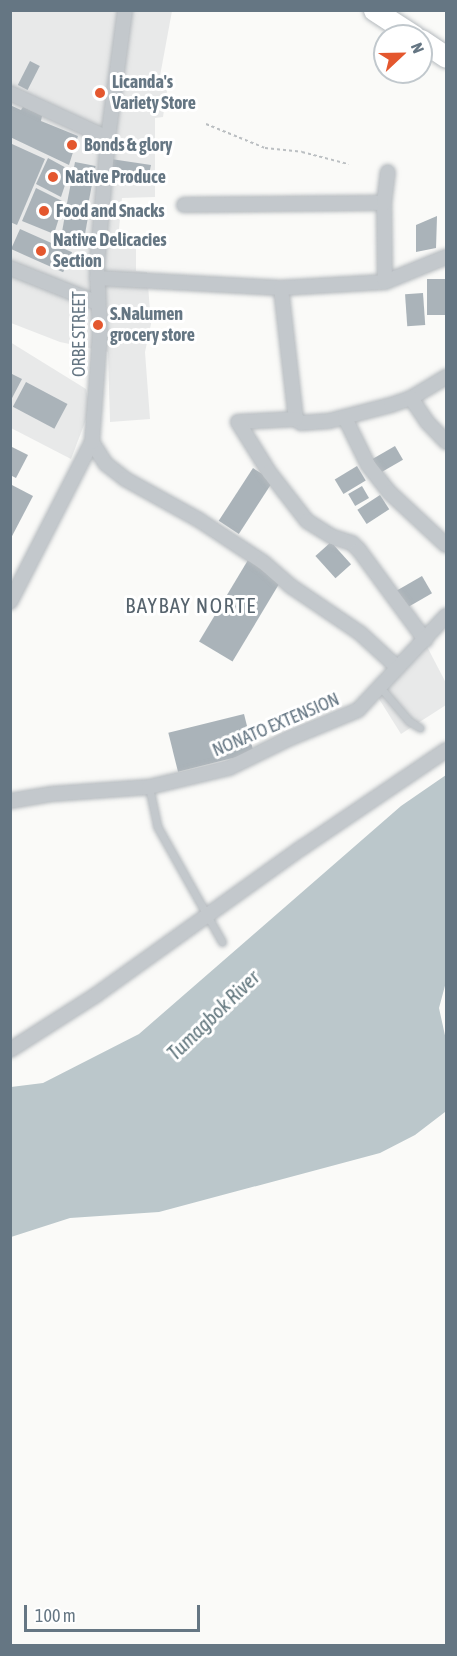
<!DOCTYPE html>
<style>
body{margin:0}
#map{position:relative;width:457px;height:1656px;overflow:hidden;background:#fafaf8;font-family:"Asap Condensed",sans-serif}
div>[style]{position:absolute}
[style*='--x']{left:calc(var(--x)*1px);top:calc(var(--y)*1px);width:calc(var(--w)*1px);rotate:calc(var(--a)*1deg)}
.built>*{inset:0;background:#e8e9e9}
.water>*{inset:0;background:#bbc7cb}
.building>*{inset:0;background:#aab3b9;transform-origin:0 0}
.path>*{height:2px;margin-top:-1px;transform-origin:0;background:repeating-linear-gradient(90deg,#bbbfc2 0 3px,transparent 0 6px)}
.roads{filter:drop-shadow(0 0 2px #b5babe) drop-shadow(0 0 2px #b5babe)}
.lane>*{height:7px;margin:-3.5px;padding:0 3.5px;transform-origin:3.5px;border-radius:3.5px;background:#c3c8cc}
.street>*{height:14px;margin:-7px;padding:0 7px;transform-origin:7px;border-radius:7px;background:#c3c8cc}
.primary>*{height:21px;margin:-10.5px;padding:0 10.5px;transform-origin:10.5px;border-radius:10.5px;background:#fff}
.dots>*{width:16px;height:16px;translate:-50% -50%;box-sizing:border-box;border:3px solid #fff;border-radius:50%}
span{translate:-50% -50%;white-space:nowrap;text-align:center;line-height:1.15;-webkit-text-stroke:6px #fff;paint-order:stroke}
.poi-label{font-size:18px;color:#657683;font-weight:700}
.left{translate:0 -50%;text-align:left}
.street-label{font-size:18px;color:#657683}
.water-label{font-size:20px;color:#60757c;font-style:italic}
.quarter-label{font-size:21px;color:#57646e;letter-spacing:1.5px}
.frame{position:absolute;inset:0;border:12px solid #657683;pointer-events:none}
.north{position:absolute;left:373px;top:24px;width:60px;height:60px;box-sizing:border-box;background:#fff;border:2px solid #c1c8cd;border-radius:50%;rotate:68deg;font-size:16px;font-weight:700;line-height:24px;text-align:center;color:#657683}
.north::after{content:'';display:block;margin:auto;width:21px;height:27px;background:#e4572e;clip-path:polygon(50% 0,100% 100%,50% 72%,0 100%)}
.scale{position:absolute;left:24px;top:1605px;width:176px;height:27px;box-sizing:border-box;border:3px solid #657683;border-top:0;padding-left:8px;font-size:18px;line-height:21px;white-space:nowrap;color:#657683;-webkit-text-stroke:4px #fff;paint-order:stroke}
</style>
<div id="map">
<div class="built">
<i style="clip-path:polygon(11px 11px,172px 11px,160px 76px,169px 78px,163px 117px,155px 118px,155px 197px,122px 198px,118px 239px,136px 241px,136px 271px,147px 272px,151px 324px,145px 352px,150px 419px,110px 422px,108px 352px,60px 342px,11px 323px)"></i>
<i style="clip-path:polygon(10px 342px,86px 389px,90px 409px,71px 459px,11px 428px)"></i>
<i style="clip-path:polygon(422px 637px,446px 683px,446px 705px,401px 734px,374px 691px)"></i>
</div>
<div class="water">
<i style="clip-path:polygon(446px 775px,446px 982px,439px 1008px,446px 1040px,445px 1112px,415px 1135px,380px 1153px,159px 1212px,70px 1218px,11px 1237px,11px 1087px,43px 1083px,139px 1034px,401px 806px)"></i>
</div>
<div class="building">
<i style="left:30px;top:61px;width:11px;height:27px;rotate:27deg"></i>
<i style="clip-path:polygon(10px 105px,21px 110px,23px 107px,42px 116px,41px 121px,78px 136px,69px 165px,10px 137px)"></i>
<i style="clip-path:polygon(114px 139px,129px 142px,126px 152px,112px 151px)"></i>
<i style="clip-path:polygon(12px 144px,45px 159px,17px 225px,10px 222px)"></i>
<i style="clip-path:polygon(48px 158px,70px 170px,61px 197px,36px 184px)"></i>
<i style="clip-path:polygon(111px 159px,151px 165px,147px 184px,105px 180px)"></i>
<i style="left:75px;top:162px;width:21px;height:43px;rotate:11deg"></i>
<i style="clip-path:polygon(36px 188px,64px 202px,54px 234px,22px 221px)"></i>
<i style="left:65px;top:215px;width:23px;height:23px;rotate:10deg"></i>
<i style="clip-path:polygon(437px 216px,436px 248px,416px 252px,416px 225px)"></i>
<i style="left:20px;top:229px;width:57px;height:22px;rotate:24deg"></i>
<i style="left:427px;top:279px;width:19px;height:36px"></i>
<i style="left:423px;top:293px;width:32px;height:18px;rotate:86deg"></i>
<i style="clip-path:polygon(10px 373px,22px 379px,10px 402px)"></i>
<i style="left:26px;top:382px;width:47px;height:28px;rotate:28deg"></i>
<i style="clip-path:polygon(10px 446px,28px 455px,16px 478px,10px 475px)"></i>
<i style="left:395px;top:446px;width:16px;height:26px;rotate:60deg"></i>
<i style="left:357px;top:466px;width:17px;height:26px;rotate:59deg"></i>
<i style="left:253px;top:468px;width:24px;height:63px;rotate:33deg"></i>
<i style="clip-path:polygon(10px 484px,33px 496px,10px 540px)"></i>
<i style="left:362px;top:486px;width:14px;height:16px;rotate:60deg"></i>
<i style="left:380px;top:495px;width:17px;height:27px;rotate:57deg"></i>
<i style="left:331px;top:542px;width:30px;height:21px;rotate:48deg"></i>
<i style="left:248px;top:560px;width:39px;height:95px;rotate:31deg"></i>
<i style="left:422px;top:576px;width:20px;height:32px;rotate:60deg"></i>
<i style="left:244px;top:714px;width:40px;height:78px;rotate:76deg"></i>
</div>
<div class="path">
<i style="--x:206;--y:124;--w:64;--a:22.1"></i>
<i style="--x:265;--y:148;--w:37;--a:6"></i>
<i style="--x:302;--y:152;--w:48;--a:14.6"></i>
</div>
<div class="roads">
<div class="lane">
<i style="--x:380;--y:687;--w:45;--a:49.5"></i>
<i style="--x:409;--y:721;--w:13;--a:32"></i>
<i style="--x:149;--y:787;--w:40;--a:78"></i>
<i style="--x:157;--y:826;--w:133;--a:60.7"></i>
</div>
<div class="street">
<i style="--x:10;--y:93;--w:108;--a:24.7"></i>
<i style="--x:184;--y:205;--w:200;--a:-0.6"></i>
<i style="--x:10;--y:268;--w:95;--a:21.7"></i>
<i style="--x:97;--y:278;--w:184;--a:3.1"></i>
<i style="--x:281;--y:288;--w:104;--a:-3.3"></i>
<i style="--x:385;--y:282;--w:66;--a:-22.3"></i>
<i style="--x:385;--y:282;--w:79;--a:-90.7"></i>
<i style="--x:384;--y:203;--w:31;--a:-83"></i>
<i style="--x:281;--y:288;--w:132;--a:83.5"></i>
<i style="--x:296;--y:419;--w:6;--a:39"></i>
<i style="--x:301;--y:423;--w:28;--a:-4"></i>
<i style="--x:329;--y:421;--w:64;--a:-14.5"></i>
<i style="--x:391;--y:405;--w:21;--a:-19"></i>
<i style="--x:411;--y:398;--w:41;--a:-31"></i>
<i style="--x:411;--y:398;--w:29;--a:56"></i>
<i style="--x:427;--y:422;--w:28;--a:46"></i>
<i style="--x:345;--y:418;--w:52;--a:63.9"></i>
<i style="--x:368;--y:465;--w:34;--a:52"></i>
<i style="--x:389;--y:492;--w:78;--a:42.9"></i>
<i style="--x:296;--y:419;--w:58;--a:177"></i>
<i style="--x:238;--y:422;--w:59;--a:58.2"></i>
<i style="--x:269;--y:472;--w:62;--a:52.2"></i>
<i style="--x:307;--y:521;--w:31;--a:32"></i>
<i style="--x:333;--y:537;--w:20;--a:18"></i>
<i style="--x:352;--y:543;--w:10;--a:45"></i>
<i style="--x:359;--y:550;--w:112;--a:53.7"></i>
<i style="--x:92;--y:442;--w:26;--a:58"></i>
<i style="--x:106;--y:464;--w:24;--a:38"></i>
<i style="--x:125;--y:479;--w:85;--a:29"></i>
<i style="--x:199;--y:520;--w:77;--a:33.3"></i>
<i style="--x:263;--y:562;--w:38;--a:41"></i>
<i style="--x:292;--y:587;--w:82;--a:34.1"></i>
<i style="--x:360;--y:633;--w:50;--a:42.6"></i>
<i style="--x:10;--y:602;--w:180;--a:-62.9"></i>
<i style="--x:92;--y:442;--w:108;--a:-85.8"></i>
<i style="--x:100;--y:334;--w:69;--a:-92.5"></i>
<i style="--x:97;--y:265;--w:127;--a:-85"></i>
<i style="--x:108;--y:138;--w:129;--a:-82.4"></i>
<i style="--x:10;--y:801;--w:43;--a:-9.5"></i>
<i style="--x:52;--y:794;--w:97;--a:-4.1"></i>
<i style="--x:149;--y:787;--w:82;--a:-13.4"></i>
<i style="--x:229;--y:768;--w:66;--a:-26.2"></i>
<i style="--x:288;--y:739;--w:76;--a:-22.5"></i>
<i style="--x:358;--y:710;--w:129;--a:-46.9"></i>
<i style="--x:10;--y:1050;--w:102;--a:-32.6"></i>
<i style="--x:96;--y:995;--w:254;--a:-35.6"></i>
<i style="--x:303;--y:847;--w:173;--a:-34.1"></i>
</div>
<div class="primary">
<i style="--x:374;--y:10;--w:48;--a:33"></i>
<i style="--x:421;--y:40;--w:30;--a:34"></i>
</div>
</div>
<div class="dots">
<i style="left:100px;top:93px;background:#e4572e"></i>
<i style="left:72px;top:145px;background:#e4572e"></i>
<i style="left:53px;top:177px;background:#e4572e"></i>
<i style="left:44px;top:211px;background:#e4572e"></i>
<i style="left:41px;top:251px;background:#e4572e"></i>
<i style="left:98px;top:325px;background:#e4572e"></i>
</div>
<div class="poi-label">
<span class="left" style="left:112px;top:93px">Licanda's<br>Variety Store</span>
<span class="left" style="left:84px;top:145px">Bonds &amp; glory</span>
<span class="left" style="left:65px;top:177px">Native Produce</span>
<span class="left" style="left:56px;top:211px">Food and Snacks</span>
<span class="left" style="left:53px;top:251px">Native Delicacies<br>Section</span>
<span class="left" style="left:110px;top:325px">S.Nalumen<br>grocery store</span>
</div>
<div class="street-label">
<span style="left:79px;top:334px;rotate:-90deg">ORBE STREET</span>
<span style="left:276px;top:725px;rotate:-23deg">NONATO EXTENSION</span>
</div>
<div class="water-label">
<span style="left:213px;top:1015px;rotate:-44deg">Tumagbok River</span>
</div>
<div class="quarter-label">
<span style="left:191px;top:605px">BAYBAY NORTE</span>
</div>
<div class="frame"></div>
<div class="north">N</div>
<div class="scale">100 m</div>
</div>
